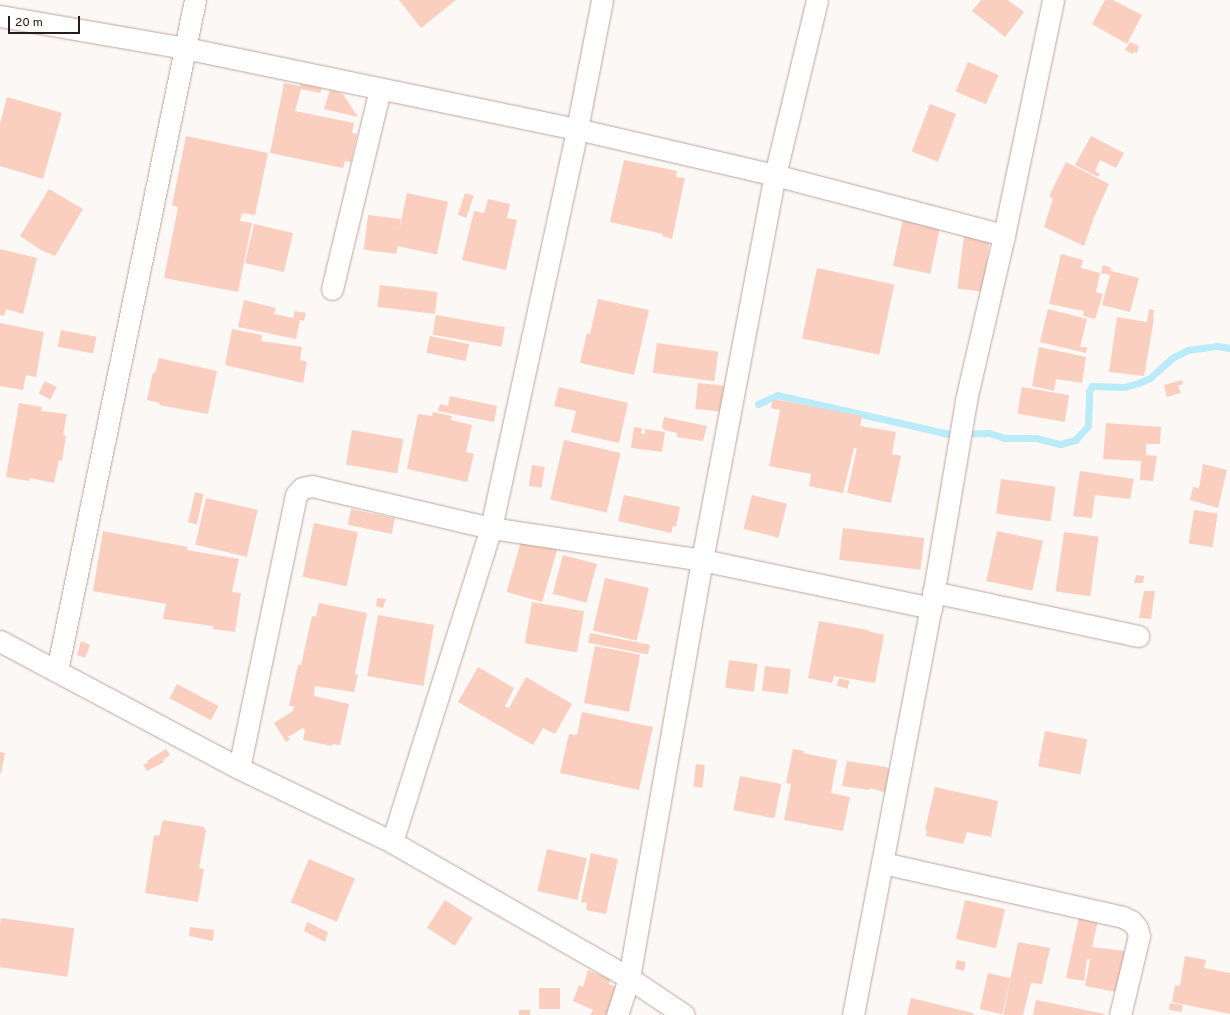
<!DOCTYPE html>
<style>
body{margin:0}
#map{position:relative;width:1230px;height:1015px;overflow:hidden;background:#fcf8f6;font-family:Overpass,sans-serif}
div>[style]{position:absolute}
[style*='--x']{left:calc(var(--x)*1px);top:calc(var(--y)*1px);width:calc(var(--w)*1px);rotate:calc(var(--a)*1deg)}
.stream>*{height:7px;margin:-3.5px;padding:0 3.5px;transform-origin:3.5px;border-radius:3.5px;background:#b9ebf8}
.building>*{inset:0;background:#fbcfc0;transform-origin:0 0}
.roads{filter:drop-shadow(0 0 1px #bca69c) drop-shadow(0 0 1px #bca69c)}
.minor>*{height:21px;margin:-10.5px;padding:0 10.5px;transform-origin:10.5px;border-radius:10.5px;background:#fff}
span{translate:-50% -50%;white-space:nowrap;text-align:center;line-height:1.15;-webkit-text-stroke:3px #fcf8f6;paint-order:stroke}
.scale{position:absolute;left:8px;top:16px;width:72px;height:18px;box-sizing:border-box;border:2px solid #251d19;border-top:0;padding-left:5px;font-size:12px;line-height:14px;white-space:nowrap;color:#251d19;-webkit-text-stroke:3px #fcf8f6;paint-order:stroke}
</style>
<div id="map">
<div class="stream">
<i style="--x:758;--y:404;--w:21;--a:-25"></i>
<i style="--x:777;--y:395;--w:175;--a:12.8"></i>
<i style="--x:948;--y:434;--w:41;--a:-1.4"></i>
<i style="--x:989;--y:433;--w:16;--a:18"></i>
<i style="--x:1004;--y:438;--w:32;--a:0"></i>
<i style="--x:1036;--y:438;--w:25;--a:14"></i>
<i style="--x:1060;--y:444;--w:16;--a:-15"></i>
<i style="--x:1075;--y:440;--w:19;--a:-47"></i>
<i style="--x:1088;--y:426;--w:35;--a:-88"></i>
<i style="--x:1089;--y:391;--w:6;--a:-59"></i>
<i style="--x:1092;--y:386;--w:32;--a:2"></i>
<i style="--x:1124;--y:387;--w:15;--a:-16"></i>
<i style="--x:1138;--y:383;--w:13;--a:-23"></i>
<i style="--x:1150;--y:378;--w:30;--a:-42"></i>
<i style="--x:1172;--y:358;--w:18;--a:-27"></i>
<i style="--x:1188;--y:350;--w:28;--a:-8"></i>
<i style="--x:1216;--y:346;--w:14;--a:8"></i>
</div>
<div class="building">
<i style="clip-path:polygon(399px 0,456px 0,421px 28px)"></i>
<i style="clip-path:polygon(981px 0,1008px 0,1024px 12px,1005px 37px,972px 11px)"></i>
<i style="clip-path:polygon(1105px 0,1113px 0,1142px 15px,1127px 44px,1092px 24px)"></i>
<i style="clip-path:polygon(1130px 42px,1139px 46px,1137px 53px,1134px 52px,1133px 54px,1125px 50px)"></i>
<i style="left:968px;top:62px;width:33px;height:32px;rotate:23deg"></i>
<i style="clip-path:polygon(284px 83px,300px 86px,301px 83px,322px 88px,320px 93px,301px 89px,295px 111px,354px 123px,352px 133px,357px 134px,351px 162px,345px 161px,343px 168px,270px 153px)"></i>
<i style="clip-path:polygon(330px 90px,343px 94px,358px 117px,324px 109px)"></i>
<i style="clip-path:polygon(7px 97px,62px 113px,43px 179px,0 166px,0 124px)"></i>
<i style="left:930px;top:104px;width:28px;height:51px;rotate:21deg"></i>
<i style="clip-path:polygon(186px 136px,268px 153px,255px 215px,242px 213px,240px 221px,252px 223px,238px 292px,164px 278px,178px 207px,172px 205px)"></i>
<i style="clip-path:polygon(1091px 136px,1124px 153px,1116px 168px,1100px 160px,1095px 171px,1100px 174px,1098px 177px,1075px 165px)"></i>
<i style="clip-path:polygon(624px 160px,677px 171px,676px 177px,685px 178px,672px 239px,662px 236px,663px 234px,610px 222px)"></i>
<i style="clip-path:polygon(1066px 162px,1109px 184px,1094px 217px,1084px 246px,1044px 227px,1053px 199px,1049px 196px)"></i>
<i style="clip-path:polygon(49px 189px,83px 209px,55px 256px,41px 250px,20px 236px)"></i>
<i style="left:407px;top:193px;width:42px;height:54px;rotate:12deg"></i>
<i style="left:465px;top:193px;width:9px;height:23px;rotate:18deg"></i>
<i style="clip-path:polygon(488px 199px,510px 204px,507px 218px,517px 220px,506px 270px,462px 260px,474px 211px,484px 213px)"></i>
<i style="left:368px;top:215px;width:33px;height:35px;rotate:7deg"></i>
<i style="left:903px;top:219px;width:38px;height:48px;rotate:12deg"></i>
<i style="left:254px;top:224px;width:40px;height:40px;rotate:13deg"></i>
<i style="left:964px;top:235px;width:26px;height:54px;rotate:7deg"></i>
<i style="clip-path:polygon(0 249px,37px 258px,23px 314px,6px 309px,4px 316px,0 315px)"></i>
<i style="clip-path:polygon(1061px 254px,1083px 260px,1081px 268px,1100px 273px,1096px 292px,1103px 294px,1095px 319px,1083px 316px,1084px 311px,1049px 304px)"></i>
<i style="clip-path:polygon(1103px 265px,1111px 268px,1111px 271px,1139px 278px,1130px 312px,1102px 305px,1110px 275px,1101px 273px)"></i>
<i style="left:817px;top:268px;width:79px;height:72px;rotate:12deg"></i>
<i style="left:380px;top:285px;width:58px;height:22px;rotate:7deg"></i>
<i style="clip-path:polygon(598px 299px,649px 310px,634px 375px,580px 363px,587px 333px,590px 334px)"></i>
<i style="clip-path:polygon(244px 300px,276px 308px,274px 314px,293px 318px,295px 311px,306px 313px,304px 321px,300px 320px,296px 339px,238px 327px)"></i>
<i style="clip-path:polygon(1048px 309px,1087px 319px,1080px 347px,1087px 347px,1086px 353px,1040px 342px)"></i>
<i style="clip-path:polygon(1149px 309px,1154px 310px,1153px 317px,1154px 319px,1144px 376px,1109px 372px,1117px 317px,1147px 322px)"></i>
<i style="left:436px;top:315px;width:70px;height:20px;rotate:10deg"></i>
<i style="clip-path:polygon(0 323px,44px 332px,36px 377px,26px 375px,23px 390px,0 386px)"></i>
<i style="clip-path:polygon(232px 329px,262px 335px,261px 341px,302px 347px,300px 360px,307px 362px,303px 383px,225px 365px)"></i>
<i style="left:61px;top:330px;width:36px;height:17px;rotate:11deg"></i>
<i style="left:430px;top:336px;width:40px;height:17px;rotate:12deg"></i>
<i style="left:657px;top:343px;width:62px;height:30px;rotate:8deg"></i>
<i style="clip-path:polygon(1039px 347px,1086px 357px,1082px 383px,1056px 379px,1054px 391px,1032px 386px)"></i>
<i style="clip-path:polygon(159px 358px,217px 371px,208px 414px,159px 405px,160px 403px,147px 400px,153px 372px,155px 373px)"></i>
<i style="clip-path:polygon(1182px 380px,1183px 384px,1178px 386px,1181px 393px,1167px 397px,1164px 385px)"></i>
<i style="left:45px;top:381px;width:13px;height:14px;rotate:27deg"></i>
<i style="left:698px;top:383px;width:29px;height:26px;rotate:6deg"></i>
<i style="clip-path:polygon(559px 387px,628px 403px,619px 443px,571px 432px,576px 411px,554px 406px)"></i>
<i style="left:1022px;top:387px;width:48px;height:27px;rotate:10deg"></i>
<i style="clip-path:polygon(450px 396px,497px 406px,494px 422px,438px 411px,440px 404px,448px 406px)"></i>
<i style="clip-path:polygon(773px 399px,862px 416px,860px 426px,896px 432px,892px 454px,901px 456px,891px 503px,847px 493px,857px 448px,854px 448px,843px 493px,809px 486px,811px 474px,769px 466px,780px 410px,771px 408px)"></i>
<i style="clip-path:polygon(19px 403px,42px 407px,41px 411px,67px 414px,63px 435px,66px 436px,62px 461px,59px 460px,54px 483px,30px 478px,29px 481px,6px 477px)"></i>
<i style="clip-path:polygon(433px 412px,452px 416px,451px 420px,472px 425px,466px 452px,474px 454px,467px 482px,407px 469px,418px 414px,432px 416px)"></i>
<i style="clip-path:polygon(664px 417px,707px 426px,703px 441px,677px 437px,677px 433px,664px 430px,662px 427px)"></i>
<i style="clip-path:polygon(1106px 423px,1161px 427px,1160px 444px,1146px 444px,1146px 455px,1157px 456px,1153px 481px,1140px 480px,1141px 461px,1103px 459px)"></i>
<i style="clip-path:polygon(634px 427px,642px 428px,641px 434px,645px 434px,645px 429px,665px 432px,662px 452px,631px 448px)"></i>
<i style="left:352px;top:430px;width:52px;height:35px;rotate:10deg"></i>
<i style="left:564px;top:440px;width:58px;height:61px;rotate:13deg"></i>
<i style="clip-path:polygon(1203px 464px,1227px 470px,1218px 508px,1190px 500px,1193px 487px,1199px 488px)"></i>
<i style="left:532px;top:465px;width:13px;height:21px;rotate:9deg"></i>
<i style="clip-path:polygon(1080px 471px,1134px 479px,1130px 499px,1095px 495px,1092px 518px,1073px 516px)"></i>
<i style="left:1001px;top:479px;width:55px;height:35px;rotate:8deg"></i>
<i style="left:195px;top:492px;width:9px;height:31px;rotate:13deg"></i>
<i style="clip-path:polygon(624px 495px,680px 507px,676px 527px,673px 526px,671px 533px,618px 521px)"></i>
<i style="left:752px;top:495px;width:36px;height:35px;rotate:14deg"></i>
<i style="left:206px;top:498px;width:53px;height:48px;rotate:13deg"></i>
<i style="left:351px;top:509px;width:45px;height:16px;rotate:12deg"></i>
<i style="left:1194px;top:510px;width:24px;height:34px;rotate:9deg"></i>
<i style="left:314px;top:523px;width:45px;height:55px;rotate:12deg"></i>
<i style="left:843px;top:528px;width:82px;height:32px;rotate:7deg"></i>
<i style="clip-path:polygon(103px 531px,188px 547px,187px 550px,239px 559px,232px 592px,241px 593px,235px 632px,213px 629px,213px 626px,163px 619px,166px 604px,93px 591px)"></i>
<i style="left:997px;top:531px;width:47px;height:51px;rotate:12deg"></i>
<i style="left:1064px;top:532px;width:35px;height:60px;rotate:8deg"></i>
<i style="left:522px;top:538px;width:37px;height:56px;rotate:16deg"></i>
<i style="left:563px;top:555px;width:35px;height:40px;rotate:15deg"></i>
<i style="clip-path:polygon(1136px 575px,1144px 576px,1143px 583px,1134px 583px)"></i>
<i style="left:605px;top:578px;width:45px;height:54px;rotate:13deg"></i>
<i style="clip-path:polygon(1144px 591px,1155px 591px,1151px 619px,1139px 618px)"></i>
<i style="clip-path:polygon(377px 598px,386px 599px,383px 608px,376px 606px)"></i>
<i style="left:532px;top:602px;width:53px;height:42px;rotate:10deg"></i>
<i style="clip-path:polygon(319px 603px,367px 613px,355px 674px,358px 675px,354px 692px,315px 686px,314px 696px,349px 704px,340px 745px,332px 744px,332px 746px,303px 740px,305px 730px,303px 728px,288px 737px,290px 740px,286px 742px,274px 723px,293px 711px,294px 706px,289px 706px,298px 665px,301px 665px,312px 616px,316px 617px)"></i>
<i style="left:378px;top:615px;width:57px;height:62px;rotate:10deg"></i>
<i style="clip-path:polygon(819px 621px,868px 630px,868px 631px,884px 635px,875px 683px,834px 676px,832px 683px,808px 678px)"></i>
<i style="left:590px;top:633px;width:61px;height:10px;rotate:11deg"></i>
<i style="clip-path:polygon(81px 641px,90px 645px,85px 658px,77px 655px)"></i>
<i style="left:595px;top:646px;width:46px;height:58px;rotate:11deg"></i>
<i style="left:729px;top:660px;width:29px;height:28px;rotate:8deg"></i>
<i style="left:765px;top:666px;width:26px;height:25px;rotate:7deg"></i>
<i style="clip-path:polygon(478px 667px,514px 688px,505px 706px,509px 708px,526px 677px,572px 704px,555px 734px,543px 728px,533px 745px,458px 702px)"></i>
<i style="left:839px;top:678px;width:11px;height:8px;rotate:15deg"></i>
<i style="left:177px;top:684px;width:47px;height:16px;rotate:28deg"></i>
<i style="clip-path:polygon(582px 712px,653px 727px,639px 790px,560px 773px,569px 734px,577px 735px)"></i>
<i style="left:1045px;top:731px;width:43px;height:36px;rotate:11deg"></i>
<i style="clip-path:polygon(166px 749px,170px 755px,163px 760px,164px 762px,147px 771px,143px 765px,148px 763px,147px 761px)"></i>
<i style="clip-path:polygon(793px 749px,804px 751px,803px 753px,837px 760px,831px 793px,850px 797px,843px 831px,784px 820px,791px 784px,786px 783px)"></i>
<i style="clip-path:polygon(0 752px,5px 753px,1px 773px,0 773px)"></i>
<i style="clip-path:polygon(847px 761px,886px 767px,890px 770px,887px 793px,870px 788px,869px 790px,842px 786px)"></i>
<i style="left:696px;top:764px;width:9px;height:23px;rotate:6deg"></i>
<i style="left:740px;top:776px;width:42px;height:35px;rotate:11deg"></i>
<i style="clip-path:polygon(935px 787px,998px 801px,991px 837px,967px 832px,963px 844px,926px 836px,927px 831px,925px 830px)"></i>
<i style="clip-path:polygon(163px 820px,204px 827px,206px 831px,199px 868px,204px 869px,198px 902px,145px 893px,154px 835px,159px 836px)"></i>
<i style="left:547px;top:849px;width:41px;height:43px;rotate:13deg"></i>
<i style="clip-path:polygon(591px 853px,618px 859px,606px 914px,586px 910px,587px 903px,581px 902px)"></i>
<i style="left:309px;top:859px;width:50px;height:47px;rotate:23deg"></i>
<i style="left:445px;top:900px;width:33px;height:33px;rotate:33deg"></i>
<i style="left:965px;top:900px;width:41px;height:40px;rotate:13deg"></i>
<i style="clip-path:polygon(1079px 917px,1098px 921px,1092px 947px,1125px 951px,1116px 992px,1085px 986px,1090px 959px,1087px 959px,1084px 981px,1066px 978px)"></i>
<i style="left:1px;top:918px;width:74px;height:49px;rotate:8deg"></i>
<i style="clip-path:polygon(307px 922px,328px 932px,325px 942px,304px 931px)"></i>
<i style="clip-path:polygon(190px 927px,214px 930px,213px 941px,189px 936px)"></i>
<i style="clip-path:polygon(1018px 942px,1050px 948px,1042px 984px,1031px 983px,1023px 1015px,1003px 1015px)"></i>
<i style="clip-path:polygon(1185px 956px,1206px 960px,1204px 968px,1230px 973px,1230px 1014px,1172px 1002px,1175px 985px,1180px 986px)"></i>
<i style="left:957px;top:960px;width:9px;height:9px;rotate:13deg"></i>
<i style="clip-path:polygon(588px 970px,610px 979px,609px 984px,619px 988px,609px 1015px,590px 1015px,593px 1010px,573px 1001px,579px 985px,583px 987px)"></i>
<i style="left:988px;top:973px;width:23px;height:37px;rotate:13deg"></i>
<i style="left:539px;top:988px;width:21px;height:21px"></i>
<i style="clip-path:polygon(911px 998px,973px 1013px,973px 1015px,907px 1015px)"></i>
<i style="clip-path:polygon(1036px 1000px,1105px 1014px,1105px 1015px,1033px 1015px)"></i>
<i style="left:1170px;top:1003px;width:13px;height:7px;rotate:9deg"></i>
<i style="left:519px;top:1010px;width:11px;height:5px"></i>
</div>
<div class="roads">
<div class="minor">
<i style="--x:0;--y:16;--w:188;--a:9.8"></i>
<i style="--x:185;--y:48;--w:400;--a:11.7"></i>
<i style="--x:577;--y:129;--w:203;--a:13.1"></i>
<i style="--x:775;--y:175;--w:237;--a:14.7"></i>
<i style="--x:332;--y:289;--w:206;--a:-76.5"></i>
<i style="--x:933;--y:592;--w:210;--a:12.1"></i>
<i style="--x:0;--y:641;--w:271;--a:28"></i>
<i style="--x:239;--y:768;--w:170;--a:25.8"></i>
<i style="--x:392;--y:842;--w:273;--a:29.8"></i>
<i style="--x:629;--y:978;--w:66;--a:33.9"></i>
<i style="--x:57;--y:671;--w:685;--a:-78.38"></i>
<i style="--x:239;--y:768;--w:279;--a:-78.2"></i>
<i style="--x:296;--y:495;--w:9;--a:-49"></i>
<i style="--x:302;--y:488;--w:10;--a:-11"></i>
<i style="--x:312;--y:486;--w:184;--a:13.2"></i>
<i style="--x:491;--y:528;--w:213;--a:8.6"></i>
<i style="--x:702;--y:560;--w:234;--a:11.8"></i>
<i style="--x:392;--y:842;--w:329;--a:-72.5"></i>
<i style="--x:491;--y:528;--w:408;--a:-77.8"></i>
<i style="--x:577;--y:129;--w:131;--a:-79"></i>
<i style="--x:883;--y:863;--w:246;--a:12.7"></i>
<i style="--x:1123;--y:917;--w:9;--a:27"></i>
<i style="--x:1131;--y:921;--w:9;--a:49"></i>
<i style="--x:1137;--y:928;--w:8;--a:76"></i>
<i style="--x:1139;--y:936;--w:81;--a:103.5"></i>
<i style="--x:617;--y:1015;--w:39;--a:-72"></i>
<i style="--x:629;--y:978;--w:424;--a:-80.1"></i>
<i style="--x:702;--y:560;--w:392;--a:-79.3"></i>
<i style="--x:775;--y:175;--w:180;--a:-76.5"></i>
<i style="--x:853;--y:1015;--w:414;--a:-79.2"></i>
<i style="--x:931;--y:608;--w:211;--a:-80.4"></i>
<i style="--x:966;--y:400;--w:169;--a:-77"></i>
<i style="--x:1004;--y:235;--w:240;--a:-78.2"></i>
</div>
</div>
<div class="scale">20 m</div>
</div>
